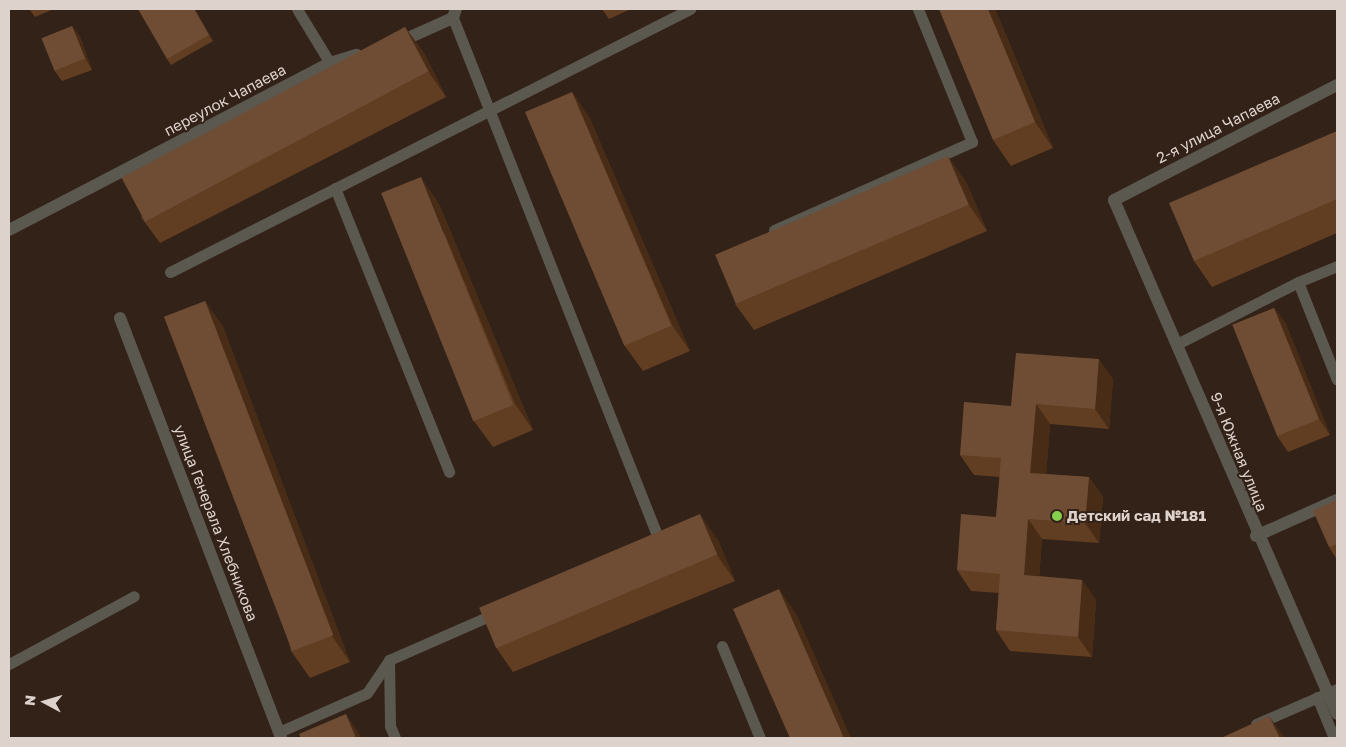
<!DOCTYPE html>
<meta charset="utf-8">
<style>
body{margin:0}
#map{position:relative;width:1346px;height:747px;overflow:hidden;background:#332218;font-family:"Golos Text",sans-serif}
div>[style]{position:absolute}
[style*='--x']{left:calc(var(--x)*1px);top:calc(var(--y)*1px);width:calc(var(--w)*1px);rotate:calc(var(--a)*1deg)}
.service>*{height:11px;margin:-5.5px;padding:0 5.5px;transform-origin:5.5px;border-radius:5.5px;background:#5b584f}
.minor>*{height:12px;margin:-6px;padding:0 6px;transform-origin:6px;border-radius:6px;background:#5b584f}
.wall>*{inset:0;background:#613d22}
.shaded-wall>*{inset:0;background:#492c16}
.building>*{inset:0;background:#6f4d34;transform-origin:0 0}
.dots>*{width:14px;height:14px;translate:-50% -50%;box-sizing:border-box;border:2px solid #332218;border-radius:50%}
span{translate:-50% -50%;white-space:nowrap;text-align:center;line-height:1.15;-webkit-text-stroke:4px #332218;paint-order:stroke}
.street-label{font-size:15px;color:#ded2cc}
.poi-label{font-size:15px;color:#ded2cc;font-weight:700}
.left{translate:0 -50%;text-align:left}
.frame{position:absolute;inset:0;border:10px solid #ded2cc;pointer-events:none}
.north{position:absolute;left:20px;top:677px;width:50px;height:50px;-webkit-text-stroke:4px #332218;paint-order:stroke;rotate:276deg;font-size:14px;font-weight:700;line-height:20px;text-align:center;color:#ded2cc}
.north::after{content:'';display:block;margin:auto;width:18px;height:22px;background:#ded2cc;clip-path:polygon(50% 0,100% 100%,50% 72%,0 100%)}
</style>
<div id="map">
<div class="service">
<i style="--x:297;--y:9;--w:63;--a:58.6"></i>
<i style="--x:453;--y:18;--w:550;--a:68.47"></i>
<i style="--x:655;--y:530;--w:11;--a:68"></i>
<i style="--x:659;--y:540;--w:5;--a:158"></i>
<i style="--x:335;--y:188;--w:306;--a:68.1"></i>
<i style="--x:774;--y:230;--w:217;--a:-24"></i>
<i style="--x:972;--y:142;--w:144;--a:-112.1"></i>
<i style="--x:170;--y:272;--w:583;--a:-26.83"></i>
<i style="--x:1298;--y:282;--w:105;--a:68.3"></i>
<i style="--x:1177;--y:344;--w:136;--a:-27.1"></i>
<i style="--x:1298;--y:282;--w:42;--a:-22.3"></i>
<i style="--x:722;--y:646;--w:100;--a:67.6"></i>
<i style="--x:389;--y:660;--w:66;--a:89.1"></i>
<i style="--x:390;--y:726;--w:13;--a:67"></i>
<i style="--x:9;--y:664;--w:142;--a:-28.5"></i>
<i style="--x:1317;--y:697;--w:44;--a:67.5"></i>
<i style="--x:1256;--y:724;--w:88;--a:-23.4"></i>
<i style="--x:279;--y:732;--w:96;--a:-23.9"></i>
<i style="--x:367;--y:693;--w:40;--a:-56"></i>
<i style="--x:389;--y:660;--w:117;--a:-23.7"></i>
</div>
<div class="minor">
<i style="--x:397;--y:43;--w:61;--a:-24.1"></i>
<i style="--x:453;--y:18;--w:9;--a:-72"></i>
<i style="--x:1337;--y:85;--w:251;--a:152.7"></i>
<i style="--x:1114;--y:200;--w:560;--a:66.55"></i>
<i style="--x:9;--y:230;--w:362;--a:-27.5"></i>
<i style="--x:330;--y:63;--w:28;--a:-17"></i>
<i style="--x:120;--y:318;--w:450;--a:69"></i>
<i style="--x:1256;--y:536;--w:89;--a:-24"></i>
</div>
<div class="wall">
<i style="clip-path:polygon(29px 9px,54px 9px,35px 17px)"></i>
<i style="clip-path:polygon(195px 9px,213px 41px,171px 65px,167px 59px)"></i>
<i style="clip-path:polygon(602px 9px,631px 9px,609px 19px)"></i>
<i style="clip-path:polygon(995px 9px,1053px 148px,1011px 166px,993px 140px)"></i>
<i style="clip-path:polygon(72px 26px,80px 37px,92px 70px,62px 81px,54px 70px)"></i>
<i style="clip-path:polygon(405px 27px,424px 53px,446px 97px,160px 243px,141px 217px)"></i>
<i style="clip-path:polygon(572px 92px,590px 119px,690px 351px,643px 371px,624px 345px)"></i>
<i style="clip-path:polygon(1337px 131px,1337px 233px,1212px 287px,1194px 261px)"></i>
<i style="clip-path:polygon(966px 182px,987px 231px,754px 330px,735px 304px)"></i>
<i style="clip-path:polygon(439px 204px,533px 430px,493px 447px,474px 421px)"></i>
<i style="clip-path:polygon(205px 301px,223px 327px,350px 662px,310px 678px,291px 651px)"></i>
<i style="clip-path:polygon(1274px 308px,1286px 324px,1330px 435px,1288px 452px,1277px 436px)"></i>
<i style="clip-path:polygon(1113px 379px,1109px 429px,1050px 424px,1046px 474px,1089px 477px,1103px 497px,1099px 543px,1042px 539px,1039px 576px,1082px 580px,1096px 600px,1092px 657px,1010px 651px,996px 630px,999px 593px,971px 591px,957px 570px,996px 517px,1000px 477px,974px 475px,960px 455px,1011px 406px)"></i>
<i style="clip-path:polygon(1337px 500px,1337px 560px,1329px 547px)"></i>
<i style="clip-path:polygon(718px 540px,735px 581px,513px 672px,495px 646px)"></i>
</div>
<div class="shaded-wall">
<i style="clip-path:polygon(194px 9px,195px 9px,213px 41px,209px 35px)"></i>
<i style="clip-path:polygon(988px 9px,995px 9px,1053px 148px,1035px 122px)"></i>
<i style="clip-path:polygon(72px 26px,80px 37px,92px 70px,85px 58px)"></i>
<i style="clip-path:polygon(405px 27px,424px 53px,446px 97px,428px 71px)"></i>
<i style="clip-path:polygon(572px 92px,590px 119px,690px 351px,672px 325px)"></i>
<i style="clip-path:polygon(948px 156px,966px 182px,987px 231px,969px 205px)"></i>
<i style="clip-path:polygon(421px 177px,439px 204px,533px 430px,515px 404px)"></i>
<i style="clip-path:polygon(205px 301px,223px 327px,350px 662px,332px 636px)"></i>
<i style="clip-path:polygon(1274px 308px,1286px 324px,1330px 435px,1319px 419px)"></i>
<i style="clip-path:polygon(1099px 359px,1113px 379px,1109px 429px,1095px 409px)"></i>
<i style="clip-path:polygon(1036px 404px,1050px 424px,1045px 493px,1030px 473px)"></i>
<i style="clip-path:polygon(1089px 477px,1103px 497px,1099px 543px,1085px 523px)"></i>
<i style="clip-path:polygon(700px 514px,718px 540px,735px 581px,717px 555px)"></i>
<i style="clip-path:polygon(1028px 519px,1042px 539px,1038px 595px,1024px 575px)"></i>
<i style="clip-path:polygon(1082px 580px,1096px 600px,1092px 657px,1078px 637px)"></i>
<i style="clip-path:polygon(779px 589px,797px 615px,851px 738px,844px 738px)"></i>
<i style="clip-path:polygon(346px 714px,362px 738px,356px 738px)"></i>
<i style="clip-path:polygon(1269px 716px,1285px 738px,1280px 738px)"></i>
</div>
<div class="building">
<i style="clip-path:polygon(138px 9px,194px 9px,209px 35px,167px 59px)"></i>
<i style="clip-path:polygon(939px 9px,988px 9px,1035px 122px,993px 140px)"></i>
<i style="left:72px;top:26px;width:35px;height:33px;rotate:68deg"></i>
<i style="left:405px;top:27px;width:50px;height:321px;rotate:62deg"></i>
<i style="left:572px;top:92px;width:254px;height:51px;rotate:67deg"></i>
<i style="clip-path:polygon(1337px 131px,1337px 199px,1194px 261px,1169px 203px)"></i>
<i style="left:948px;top:156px;width:53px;height:253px;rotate:67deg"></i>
<i style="left:421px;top:177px;width:246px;height:43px;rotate:68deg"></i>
<i style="left:205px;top:301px;width:358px;height:44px;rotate:69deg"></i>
<i style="left:1274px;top:308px;width:120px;height:45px;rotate:68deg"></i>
<i style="clip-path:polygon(1016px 353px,1099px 359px,1095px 409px,1036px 404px,1030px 473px,1089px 477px,1085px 523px,1028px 519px,1024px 575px,1082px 580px,1078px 637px,996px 630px,1000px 574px,957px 570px,961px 514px,996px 517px,1001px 458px,960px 455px,964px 402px,1011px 406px)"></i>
<i style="clip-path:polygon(1337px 500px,1337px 544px,1329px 547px,1313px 511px)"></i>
<i style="left:700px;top:514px;width:44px;height:240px;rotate:67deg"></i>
<i style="clip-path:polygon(779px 589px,844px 738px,790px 738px,733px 609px)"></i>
<i style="clip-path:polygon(346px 714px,356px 738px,301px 738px,299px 734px)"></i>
<i style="clip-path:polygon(1269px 716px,1280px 738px,1221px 738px)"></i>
</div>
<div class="dots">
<i style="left:1057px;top:516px;background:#86cf4c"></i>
</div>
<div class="street-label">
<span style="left:225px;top:100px;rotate:-28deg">переулок Чапаева</span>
<span style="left:1218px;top:128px;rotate:-27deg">2-я улица Чапаева</span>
<span style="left:1239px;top:452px;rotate:68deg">9-я Южная улица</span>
<span style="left:216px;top:523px;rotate:69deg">улица Генерала Хлебникова</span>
</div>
<div class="poi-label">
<span class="left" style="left:1067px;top:516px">Детский сад №181</span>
</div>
<div class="frame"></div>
<div class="north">N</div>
</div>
